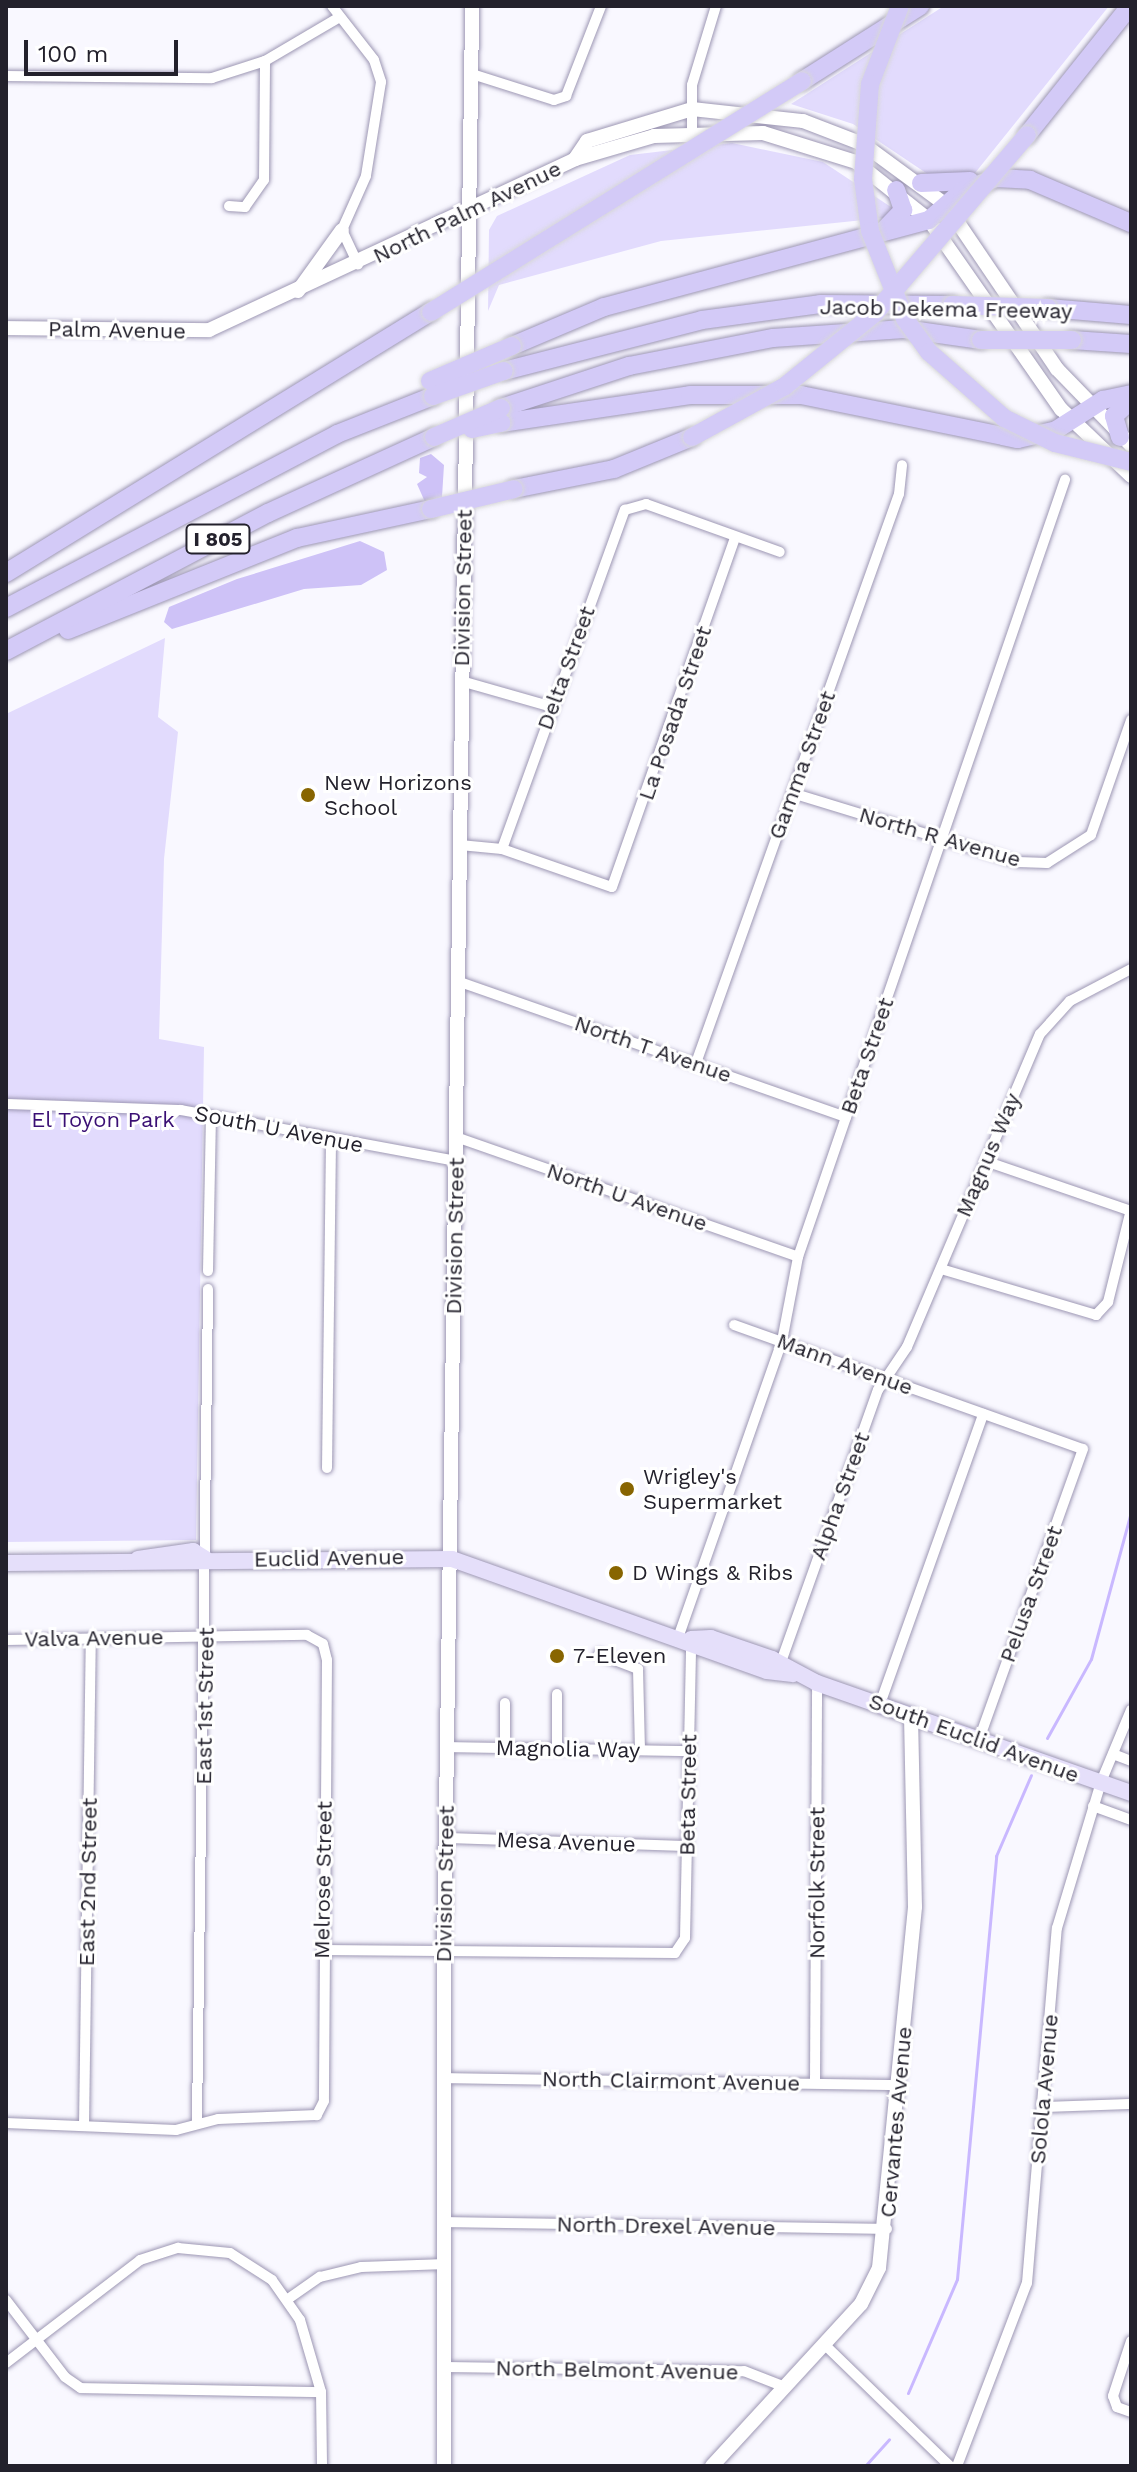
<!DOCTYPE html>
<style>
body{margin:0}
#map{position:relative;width:1137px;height:2472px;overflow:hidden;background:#f9f8ff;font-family:"Work Sans",sans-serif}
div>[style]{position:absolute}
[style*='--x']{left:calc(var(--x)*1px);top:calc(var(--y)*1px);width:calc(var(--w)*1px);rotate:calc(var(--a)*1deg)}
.green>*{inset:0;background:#e2dbfd}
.forest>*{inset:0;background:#cec2f7}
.stream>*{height:3px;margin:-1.5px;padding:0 1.5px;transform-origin:1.5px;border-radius:1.5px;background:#c9b8ff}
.roads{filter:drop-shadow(0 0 2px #9d97b4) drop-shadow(0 0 2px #9d97b4)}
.street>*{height:10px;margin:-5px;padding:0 5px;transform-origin:5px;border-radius:5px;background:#fff}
.secondary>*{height:14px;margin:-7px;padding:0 7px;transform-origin:7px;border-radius:7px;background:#fff}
.primary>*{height:16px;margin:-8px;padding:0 8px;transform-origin:8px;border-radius:8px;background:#e5dffa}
.highway>*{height:18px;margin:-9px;padding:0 9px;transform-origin:9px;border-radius:9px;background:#d3caf7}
.bridges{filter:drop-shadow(0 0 2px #d7d7d9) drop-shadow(0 0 2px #d7d7d9)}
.highway-bridge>*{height:18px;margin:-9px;padding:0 9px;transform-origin:9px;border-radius:9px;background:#d3caf7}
.dots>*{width:22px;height:22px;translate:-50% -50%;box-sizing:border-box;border:4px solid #fff;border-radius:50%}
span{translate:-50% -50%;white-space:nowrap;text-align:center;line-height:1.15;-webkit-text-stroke:6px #fff;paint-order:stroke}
.shield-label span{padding:2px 6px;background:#fff;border:2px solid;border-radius:6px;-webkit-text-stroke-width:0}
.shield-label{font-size:20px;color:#23212c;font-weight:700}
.street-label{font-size:22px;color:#23212c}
.poi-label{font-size:22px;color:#23212c}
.left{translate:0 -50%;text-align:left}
.park-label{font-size:22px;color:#3a0f74}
.frame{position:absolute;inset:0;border:8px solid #23212c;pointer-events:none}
.scale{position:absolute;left:24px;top:40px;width:154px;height:36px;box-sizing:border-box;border:4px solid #23212c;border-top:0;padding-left:10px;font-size:24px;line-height:28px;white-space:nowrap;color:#23212c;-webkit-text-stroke:6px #fff;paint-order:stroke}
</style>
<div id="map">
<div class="green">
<i style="clip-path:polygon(944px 6px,1109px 6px,975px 173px,935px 179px,853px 124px,791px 104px)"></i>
<i style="clip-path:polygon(732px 143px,823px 162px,894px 209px,883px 218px,661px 241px,499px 285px,488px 311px,489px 230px,497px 216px,630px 155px)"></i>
<i style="clip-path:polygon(165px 638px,158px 717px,178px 732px,164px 859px,159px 1039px,204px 1047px,196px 1540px,6px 1542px,6px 714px)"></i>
</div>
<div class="forest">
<i style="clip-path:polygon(431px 454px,444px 465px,442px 497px,425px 502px,417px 484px,427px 477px,419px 473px,420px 458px)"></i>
<i style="clip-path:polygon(360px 541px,384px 552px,387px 570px,361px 585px,304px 589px,172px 629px,164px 622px,169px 607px,237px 579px)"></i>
</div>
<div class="stream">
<i style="--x:1047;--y:1738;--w:90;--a:-60.9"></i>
<i style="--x:1091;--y:1659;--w:152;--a:-74.8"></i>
<i style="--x:908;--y:2393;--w:124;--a:-66.7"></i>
<i style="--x:957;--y:2279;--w:425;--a:-84.7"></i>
<i style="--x:996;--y:1856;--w:88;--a:-66.6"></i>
<i style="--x:865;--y:2466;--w:36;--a:-48"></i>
</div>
<div class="roads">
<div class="street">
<i style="--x:332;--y:6;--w:68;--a:52.1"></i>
<i style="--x:374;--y:60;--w:23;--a:72"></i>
<i style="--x:381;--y:82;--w:95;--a:99.1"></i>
<i style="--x:366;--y:176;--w:59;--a:114"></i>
<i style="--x:342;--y:230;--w:38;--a:65"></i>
<i style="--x:472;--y:74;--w:86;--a:17.6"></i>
<i style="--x:554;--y:100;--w:13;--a:-18"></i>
<i style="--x:566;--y:96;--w:97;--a:-68.7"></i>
<i style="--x:6;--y:76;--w:206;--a:0.6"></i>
<i style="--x:212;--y:78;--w:56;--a:-17.8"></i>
<i style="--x:265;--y:61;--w:85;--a:-30.5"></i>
<i style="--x:692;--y:131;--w:46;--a:-90"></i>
<i style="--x:692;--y:85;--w:83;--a:-73.1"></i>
<i style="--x:229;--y:206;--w:16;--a:4"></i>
<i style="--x:245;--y:207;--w:33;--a:-55"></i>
<i style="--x:264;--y:180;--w:119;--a:-89.5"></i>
<i style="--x:461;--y:681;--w:95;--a:15.9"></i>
<i style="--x:792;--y:793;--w:236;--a:17"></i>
<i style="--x:1018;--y:862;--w:29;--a:2"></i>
<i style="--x:1047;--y:863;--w:52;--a:-32.5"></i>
<i style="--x:1091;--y:835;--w:122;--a:-70.8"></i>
<i style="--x:460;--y:845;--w:42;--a:5.4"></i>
<i style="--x:502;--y:849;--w:116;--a:19.1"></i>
<i style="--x:612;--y:887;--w:371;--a:-70.6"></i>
<i style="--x:502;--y:849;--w:361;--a:-70.1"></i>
<i style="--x:625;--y:510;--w:22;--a:-16"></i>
<i style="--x:646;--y:504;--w:142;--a:19.7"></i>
<i style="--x:460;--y:982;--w:409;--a:19.3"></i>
<i style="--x:696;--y:1063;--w:604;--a:-70.37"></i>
<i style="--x:899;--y:494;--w:29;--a:-84"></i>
<i style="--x:6;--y:1104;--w:175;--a:2"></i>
<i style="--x:181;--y:1110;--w:279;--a:10.5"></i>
<i style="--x:456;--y:1137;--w:362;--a:19.3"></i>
<i style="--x:985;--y:1161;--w:154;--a:18.9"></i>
<i style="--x:941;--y:1269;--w:162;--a:16.5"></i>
<i style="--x:1096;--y:1315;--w:18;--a:-47"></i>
<i style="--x:1108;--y:1302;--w:95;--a:-76"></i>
<i style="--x:208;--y:1271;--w:153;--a:-88.9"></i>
<i style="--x:734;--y:1325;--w:370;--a:19.6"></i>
<i style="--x:1083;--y:1449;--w:308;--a:109.7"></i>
<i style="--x:327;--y:1468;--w:329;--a:-89.3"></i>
<i style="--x:679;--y:1635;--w:312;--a:-70.7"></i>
<i style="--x:782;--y:1341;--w:86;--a:-79.2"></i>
<i style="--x:798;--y:1257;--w:822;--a:-71.04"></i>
<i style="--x:6;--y:1640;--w:301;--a:-1"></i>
<i style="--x:307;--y:1635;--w:18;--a:29"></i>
<i style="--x:323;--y:1644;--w:16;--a:76"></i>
<i style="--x:327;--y:1660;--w:441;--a:90.4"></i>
<i style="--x:324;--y:2101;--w:16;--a:117"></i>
<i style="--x:317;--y:2115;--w:99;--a:177.7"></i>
<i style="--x:218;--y:2119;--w:43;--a:165.3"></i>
<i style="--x:176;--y:2130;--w:170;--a:-177.6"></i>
<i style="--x:599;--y:1654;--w:42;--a:21"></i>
<i style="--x:638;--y:1669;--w:81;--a:88.6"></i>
<i style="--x:781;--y:1662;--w:289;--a:-70.4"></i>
<i style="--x:878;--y:1390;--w:52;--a:-56"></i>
<i style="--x:907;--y:1347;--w:340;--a:-67"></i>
<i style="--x:1040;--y:1034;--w:45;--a:-47.7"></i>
<i style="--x:1070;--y:1001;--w:69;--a:-27.7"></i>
<i style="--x:557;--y:1694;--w:55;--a:90"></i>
<i style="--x:880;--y:1704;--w:308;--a:-70.4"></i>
<i style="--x:448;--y:1747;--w:241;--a:1"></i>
<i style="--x:505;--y:1748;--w:45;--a:-90"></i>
<i style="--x:1113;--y:1754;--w:19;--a:21"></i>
<i style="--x:1093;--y:1806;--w:40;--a:20.2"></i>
<i style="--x:446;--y:1838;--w:241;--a:1.9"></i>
<i style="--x:322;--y:1950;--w:353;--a:0.5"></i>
<i style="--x:675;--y:1953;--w:18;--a:-56"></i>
<i style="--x:685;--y:1938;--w:297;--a:-88.8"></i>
<i style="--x:443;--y:2078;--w:456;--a:0.9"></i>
<i style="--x:815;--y:2083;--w:400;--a:-89.7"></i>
<i style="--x:1043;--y:2107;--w:88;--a:-2"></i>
<i style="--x:197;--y:2122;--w:833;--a:-89.24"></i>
<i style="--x:84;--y:2126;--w:488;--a:-89.2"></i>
<i style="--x:446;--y:2222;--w:441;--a:0.9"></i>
<i style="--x:288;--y:2299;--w:39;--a:-35"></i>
<i style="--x:320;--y:2277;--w:42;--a:-13.7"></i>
<i style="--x:361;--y:2267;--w:85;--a:-2"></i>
<i style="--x:6;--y:2300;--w:97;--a:52.5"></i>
<i style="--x:65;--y:2377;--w:19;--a:35"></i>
<i style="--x:81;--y:2388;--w:240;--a:1"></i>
<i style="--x:1131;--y:2341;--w:58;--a:108.1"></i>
<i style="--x:1113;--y:2396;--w:12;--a:70"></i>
<i style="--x:1117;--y:2407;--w:15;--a:20"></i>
<i style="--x:825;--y:2345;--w:174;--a:44.1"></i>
<i style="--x:6;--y:2363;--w:169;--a:-37.5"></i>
<i style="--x:140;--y:2260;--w:40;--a:-18"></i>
<i style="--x:178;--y:2248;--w:52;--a:5.5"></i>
<i style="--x:230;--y:2253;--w:50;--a:32.7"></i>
<i style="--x:272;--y:2280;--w:49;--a:55"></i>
<i style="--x:300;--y:2320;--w:75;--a:73.7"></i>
<i style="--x:321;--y:2392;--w:74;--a:89.2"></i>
<i style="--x:445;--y:2367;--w:299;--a:0.8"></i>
<i style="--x:744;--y:2371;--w:44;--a:21.3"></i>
<i style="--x:957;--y:2466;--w:196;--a:-69.1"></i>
<i style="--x:1027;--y:2283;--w:356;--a:-85.2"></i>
<i style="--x:1057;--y:1928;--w:152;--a:-73.2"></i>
<i style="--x:1101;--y:1782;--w:78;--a:-67.4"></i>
</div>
<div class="secondary">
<i style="--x:575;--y:159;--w:22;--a:-56"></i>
<i style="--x:587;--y:141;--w:110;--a:-16.9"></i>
<i style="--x:692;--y:109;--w:112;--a:6.2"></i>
<i style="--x:803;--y:121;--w:64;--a:21"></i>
<i style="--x:863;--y:144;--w:103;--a:36.3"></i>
<i style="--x:946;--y:205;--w:198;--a:55.9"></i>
<i style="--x:1057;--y:369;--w:106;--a:45.8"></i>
<i style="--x:298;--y:291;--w:75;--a:-54.2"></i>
<i style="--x:6;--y:328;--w:203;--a:0.6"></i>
<i style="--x:209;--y:330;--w:404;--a:-25"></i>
<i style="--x:575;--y:159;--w:82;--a:-16.2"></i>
<i style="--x:654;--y:136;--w:109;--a:-1.6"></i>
<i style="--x:763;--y:133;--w:97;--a:17.3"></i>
<i style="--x:856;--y:162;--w:93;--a:38.5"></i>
<i style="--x:929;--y:220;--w:231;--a:55.1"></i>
<i style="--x:1061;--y:409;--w:97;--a:43.7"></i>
<i style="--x:444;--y:2466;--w:516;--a:-90"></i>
<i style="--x:444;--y:1950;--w:1944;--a:-89.17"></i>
<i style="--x:712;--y:2466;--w:220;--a:-47.4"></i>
<i style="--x:861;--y:2304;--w:40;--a:-63.4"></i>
<i style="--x:879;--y:2268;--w:363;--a:-84.3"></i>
<i style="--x:915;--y:1907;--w:193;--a:-91.2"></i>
</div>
<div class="primary">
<i style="--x:138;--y:1559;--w:56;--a:-8.3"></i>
<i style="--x:193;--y:1551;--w:15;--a:32"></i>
<i style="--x:6;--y:1563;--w:446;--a:-0.5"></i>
<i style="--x:452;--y:1559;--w:334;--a:19.6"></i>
<i style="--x:767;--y:1671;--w:26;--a:7"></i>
<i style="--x:691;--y:1639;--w:20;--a:-3"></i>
<i style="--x:711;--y:1638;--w:65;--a:19"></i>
<i style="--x:772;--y:1659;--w:51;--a:28.1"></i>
<i style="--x:817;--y:1683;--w:333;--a:19.3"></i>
</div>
<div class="highway">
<i style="--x:802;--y:81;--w:140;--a:-32.4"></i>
<i style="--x:1027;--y:135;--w:165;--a:-51.4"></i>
<i style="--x:921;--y:183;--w:49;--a:-2.3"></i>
<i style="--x:884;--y:230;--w:28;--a:-46"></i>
<i style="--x:903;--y:210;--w:21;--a:-109"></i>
<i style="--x:1048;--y:308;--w:83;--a:4.8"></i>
<i style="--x:1072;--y:340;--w:59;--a:3.9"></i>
<i style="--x:512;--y:346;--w:100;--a:-23"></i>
<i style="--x:604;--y:307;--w:336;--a:-15"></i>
<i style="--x:929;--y:220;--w:44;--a:-41.3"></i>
<i style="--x:962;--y:191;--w:36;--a:-21"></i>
<i style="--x:996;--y:178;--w:34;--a:3"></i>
<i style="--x:1030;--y:180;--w:110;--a:23.1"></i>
<i style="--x:504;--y:371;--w:204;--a:-14.4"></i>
<i style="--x:702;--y:320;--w:119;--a:-7.7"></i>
<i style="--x:820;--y:304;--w:132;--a:0.4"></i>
<i style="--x:501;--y:408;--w:135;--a:-18.2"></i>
<i style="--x:629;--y:366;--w:147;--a:-11"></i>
<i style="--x:773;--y:338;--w:131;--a:-3.9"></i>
<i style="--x:904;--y:329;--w:78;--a:8.1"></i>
<i style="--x:501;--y:423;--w:191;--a:-8.4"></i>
<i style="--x:690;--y:395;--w:111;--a:0"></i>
<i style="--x:801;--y:395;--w:221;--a:11.5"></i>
<i style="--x:1018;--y:439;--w:39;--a:-13"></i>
<i style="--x:1056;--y:430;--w:56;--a:-32.6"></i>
<i style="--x:1103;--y:400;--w:29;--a:-12"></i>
<i style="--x:1120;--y:437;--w:22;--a:-106"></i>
<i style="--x:1114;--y:416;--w:23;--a:-43"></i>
<i style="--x:514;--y:489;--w:102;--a:-11.3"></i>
<i style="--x:614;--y:469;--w:84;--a:-22.3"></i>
<i style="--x:6;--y:573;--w:499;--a:-31.6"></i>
<i style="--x:6;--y:608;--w:374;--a:-27.7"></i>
<i style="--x:337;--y:434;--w:103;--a:-21.6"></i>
<i style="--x:68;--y:630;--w:247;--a:-21.9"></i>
<i style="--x:297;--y:538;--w:137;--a:-12.2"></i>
<i style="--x:6;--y:651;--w:296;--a:-27.8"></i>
<i style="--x:268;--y:513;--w:183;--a:-24.6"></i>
</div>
</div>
<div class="bridges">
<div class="highway-bridge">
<i style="--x:900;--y:6;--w:84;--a:111"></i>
<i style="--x:870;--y:84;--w:95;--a:94.2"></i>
<i style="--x:863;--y:179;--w:52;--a:82.3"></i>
<i style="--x:870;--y:231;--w:95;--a:68.3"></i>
<i style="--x:905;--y:319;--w:41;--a:54"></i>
<i style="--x:929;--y:352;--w:100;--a:41.3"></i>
<i style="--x:1004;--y:418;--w:57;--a:26.1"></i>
<i style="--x:1055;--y:443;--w:78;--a:14"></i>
<i style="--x:952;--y:305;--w:96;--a:1.8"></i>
<i style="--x:431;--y:312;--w:437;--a:-31.9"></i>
<i style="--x:981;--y:340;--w:91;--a:0"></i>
<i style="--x:430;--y:381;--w:89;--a:-23.1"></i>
<i style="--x:433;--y:396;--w:75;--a:-19.4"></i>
<i style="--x:472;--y:429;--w:30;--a:-12"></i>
<i style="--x:434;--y:437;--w:73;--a:-23.4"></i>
<i style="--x:692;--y:437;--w:106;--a:-28.7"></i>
<i style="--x:785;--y:386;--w:116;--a:-39"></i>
<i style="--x:875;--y:313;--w:234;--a:-49.5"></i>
<i style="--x:431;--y:509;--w:85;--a:-13.5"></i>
</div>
</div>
<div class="dots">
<i style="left:308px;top:795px;background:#886501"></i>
<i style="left:627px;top:1489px;background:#886501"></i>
<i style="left:616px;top:1573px;background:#886501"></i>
<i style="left:557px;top:1656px;background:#886501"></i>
</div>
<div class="shield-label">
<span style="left:218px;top:539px">I 805</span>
</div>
<div class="street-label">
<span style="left:467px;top:212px;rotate:-26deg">North Palm Avenue</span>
<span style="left:946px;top:309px;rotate:1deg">Jacob Dekema Freeway</span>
<span style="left:117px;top:330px;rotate:1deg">Palm Avenue</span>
<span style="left:463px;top:588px;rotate:-89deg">Division Street</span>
<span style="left:566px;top:668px;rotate:-70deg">Delta Street</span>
<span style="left:675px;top:713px;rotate:-71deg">La Posada Street</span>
<span style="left:802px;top:765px;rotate:-70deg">Gamma Street</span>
<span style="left:940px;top:837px;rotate:16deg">North R Avenue</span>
<span style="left:653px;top:1049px;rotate:19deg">North T Avenue</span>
<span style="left:867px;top:1056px;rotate:-71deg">Beta Street</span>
<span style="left:279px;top:1129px;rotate:11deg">South U Avenue</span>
<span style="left:988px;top:1155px;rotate:-67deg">Magnus Way</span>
<span style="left:627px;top:1197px;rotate:19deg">North U Avenue</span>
<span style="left:455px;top:1236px;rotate:-89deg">Division Street</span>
<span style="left:845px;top:1364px;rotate:20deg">Mann Avenue</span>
<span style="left:840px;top:1496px;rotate:-70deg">Alpha Street</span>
<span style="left:329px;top:1558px;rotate:-1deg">Euclid Avenue</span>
<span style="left:1031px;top:1594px;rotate:-70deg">Pelusa Street</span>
<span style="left:94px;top:1638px;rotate:-1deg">Valva Avenue</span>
<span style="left:205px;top:1706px;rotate:-89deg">East 1st Street</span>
<span style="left:974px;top:1738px;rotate:20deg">South Euclid Avenue</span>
<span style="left:568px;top:1749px;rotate:1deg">Magnolia Way</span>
<span style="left:688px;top:1795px;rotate:-89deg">Beta Street</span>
<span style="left:566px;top:1842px;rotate:2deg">Mesa Avenue</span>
<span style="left:323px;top:1880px;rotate:-89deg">Melrose Street</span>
<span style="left:88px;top:1882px;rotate:-89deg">East 2nd Street</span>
<span style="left:817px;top:1883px;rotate:-90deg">Norfolk Street</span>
<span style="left:445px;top:1884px;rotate:-89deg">Division Street</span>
<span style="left:671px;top:2081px;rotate:1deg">North Clairmont Avenue</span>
<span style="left:1044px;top:2089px;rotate:-85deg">Solola Avenue</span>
<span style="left:896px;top:2122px;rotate:-85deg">Cervantes Avenue</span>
<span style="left:666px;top:2226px;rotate:1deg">North Drexel Avenue</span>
<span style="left:617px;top:2370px;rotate:1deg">North Belmont Avenue</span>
</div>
<div class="poi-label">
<span class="left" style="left:324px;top:795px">New Horizons<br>School</span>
<span class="left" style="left:643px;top:1489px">Wrigley's<br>Supermarket</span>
<span class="left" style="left:632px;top:1573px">D Wings &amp; Ribs</span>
<span class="left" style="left:573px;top:1656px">7-Eleven</span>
</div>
<div class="park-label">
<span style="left:103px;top:1120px">El Toyon Park</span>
</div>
<div class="frame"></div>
<div class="scale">100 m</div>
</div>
